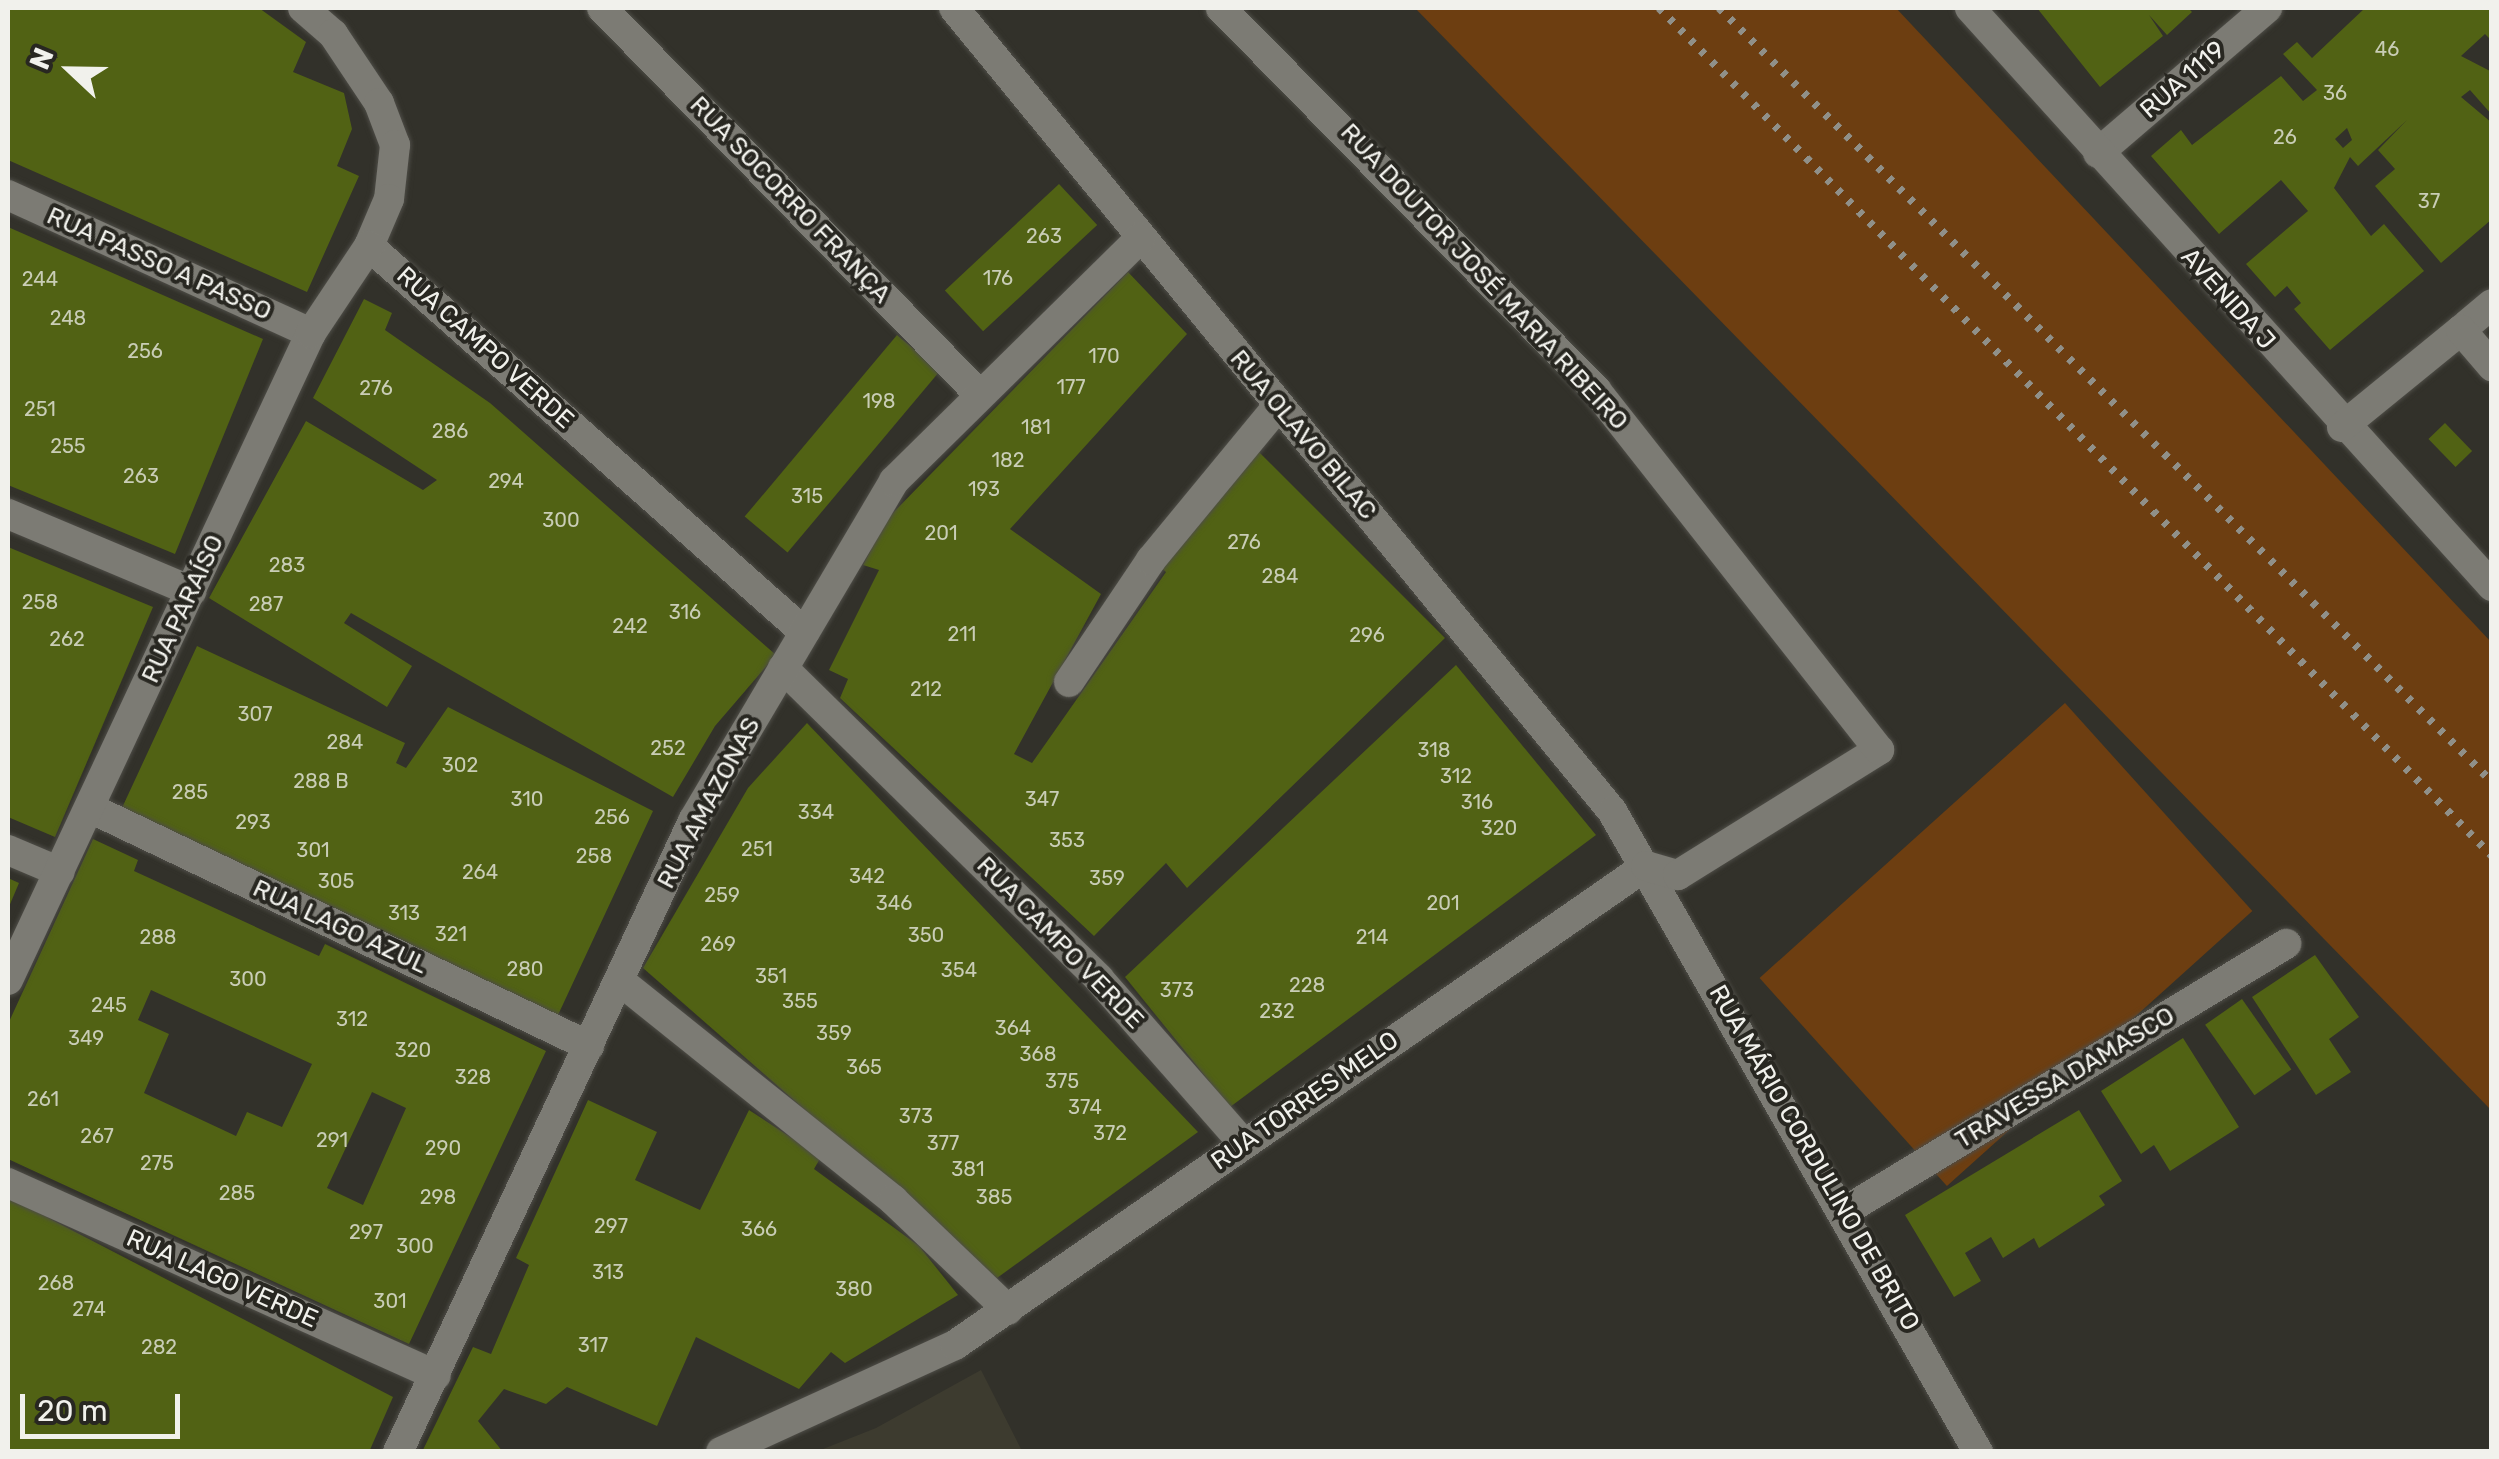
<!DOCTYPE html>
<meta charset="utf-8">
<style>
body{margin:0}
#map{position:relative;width:2499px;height:1459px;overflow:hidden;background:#32312a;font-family:Rubik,sans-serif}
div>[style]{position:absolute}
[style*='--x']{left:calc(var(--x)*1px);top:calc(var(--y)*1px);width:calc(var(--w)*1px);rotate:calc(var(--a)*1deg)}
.built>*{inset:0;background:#3d3b2f}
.green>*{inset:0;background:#6d3e11;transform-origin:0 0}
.building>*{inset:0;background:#516214;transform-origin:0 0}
.roads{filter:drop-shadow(0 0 2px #4e4d47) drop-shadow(0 0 2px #4e4d47)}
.street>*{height:30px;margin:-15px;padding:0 15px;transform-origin:15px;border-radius:15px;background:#7c7b74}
.secondary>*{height:30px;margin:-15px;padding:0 15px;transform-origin:15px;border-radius:15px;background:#7c7b74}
.rail>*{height:8px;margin-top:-4px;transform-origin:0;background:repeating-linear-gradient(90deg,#909089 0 5px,transparent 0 15px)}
span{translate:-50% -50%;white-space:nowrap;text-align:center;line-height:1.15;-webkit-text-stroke:8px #282721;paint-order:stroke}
.number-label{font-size:20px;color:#c9cdb6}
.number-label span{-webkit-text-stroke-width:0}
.street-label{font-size:25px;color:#f1f1ec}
.frame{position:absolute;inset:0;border:10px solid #f1f1ec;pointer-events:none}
.north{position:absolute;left:20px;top:20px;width:100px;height:100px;-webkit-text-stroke:8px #282721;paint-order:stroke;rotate:292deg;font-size:28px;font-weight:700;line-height:40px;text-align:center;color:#f1f1ec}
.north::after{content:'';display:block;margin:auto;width:35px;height:45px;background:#f1f1ec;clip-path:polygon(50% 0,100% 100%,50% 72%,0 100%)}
.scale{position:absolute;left:20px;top:1394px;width:160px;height:45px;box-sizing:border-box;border:5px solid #f1f1ec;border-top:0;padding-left:12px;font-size:30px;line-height:35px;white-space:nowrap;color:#f1f1ec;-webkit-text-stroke:8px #282721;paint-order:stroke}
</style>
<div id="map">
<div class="built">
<i style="clip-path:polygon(981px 1370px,1022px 1451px,818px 1451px,876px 1428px)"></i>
</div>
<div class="green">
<i style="clip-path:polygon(1415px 8px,1896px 8px,2491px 642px,2491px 1110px)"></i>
<i style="left:2065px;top:703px;width:280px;height:411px;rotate:48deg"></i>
</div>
<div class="building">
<i style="clip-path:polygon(8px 8px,259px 8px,306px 42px,293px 72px,344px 93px,352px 129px,337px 166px,359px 176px,307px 292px,8px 160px)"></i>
<i style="clip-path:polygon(2037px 8px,2188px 8px,2192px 12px,2167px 35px,2149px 15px,2163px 36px,2100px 87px)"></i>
<i style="clip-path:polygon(evenodd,2365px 8px,2492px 8px,2492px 41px,2485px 34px,2461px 56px,2492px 72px,2492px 115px,2470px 90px,2461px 97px,2492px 123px,2492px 219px,2441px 263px,2375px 186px,2395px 169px,2378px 150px,2407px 120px,2358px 166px,2350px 157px,2334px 188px,2371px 236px,2384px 224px,2424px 271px,2330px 350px,2294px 309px,2301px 303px,2287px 286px,2275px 297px,2246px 264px,2308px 211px,2281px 180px,2219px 234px,2151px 156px,2181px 130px,2192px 145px,2281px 76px,2303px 101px,2317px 90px,2283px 54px,2297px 42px,2312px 58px,2365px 8px,2347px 128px,2352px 140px,2343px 148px,2335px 139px,2347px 128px)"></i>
<i style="left:1059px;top:184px;width:56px;height:156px;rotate:47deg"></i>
<i style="clip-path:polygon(8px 227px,263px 339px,175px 554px,8px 485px)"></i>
<i style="clip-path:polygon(1128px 272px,1187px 334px,1010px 529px,1101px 594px,1014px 754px,1032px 763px,1166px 572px,1153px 561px,1258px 451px,1445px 638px,1187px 888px,1166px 863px,1094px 936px,840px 698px,848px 679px,829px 670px,879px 570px,863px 565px,888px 518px)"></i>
<i style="clip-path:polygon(364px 299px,392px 313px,385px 330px,490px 403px,776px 655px,715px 726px,673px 797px,351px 613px,344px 623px,412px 666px,387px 707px,209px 598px,306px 421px,423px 490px,437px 480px,313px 398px)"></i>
<i style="left:897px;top:335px;width:56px;height:237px;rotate:40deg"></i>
<i style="left:2445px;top:423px;width:39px;height:23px;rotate:46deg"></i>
<i style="clip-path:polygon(8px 547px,153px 607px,55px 837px,8px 817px)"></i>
<i style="clip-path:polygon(197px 646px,405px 743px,396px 763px,406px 768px,448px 707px,653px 811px,558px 1015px,121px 810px)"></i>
<i style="clip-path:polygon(1456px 665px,1596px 835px,1230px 1107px,1125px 977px)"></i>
<i style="clip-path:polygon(807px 723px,1198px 1132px,997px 1278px,643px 968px,748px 788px)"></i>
<i style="clip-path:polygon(evenodd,93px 839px,138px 860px,134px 871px,319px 956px,325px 944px,546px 1051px,409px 1344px,8px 1159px,8px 1024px,93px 839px,151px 990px,312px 1064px,282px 1127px,247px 1112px,236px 1136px,144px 1093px,169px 1034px,138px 1020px,151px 990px,93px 839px,372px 1092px,406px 1108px,363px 1205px,327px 1188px,372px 1092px)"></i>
<i style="clip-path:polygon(8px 878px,19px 883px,8px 909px)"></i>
<i style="clip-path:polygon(2315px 955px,2359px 1017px,2329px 1039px,2351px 1072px,2316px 1095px,2252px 997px)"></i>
<i style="left:2242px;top:999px;width:86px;height:45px;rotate:55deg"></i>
<i style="clip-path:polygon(2183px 1038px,2239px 1127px,2170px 1171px,2154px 1145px,2141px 1154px,2101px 1091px)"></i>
<i style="clip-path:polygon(588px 1100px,657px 1132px,635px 1180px,700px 1210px,749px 1110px,821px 1157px,814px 1169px,919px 1246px,958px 1295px,845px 1363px,831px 1352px,799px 1389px,696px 1337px,657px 1426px,567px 1387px,546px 1404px,504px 1389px,478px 1421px,503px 1452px,422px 1452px,473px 1347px,491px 1354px,529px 1265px,516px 1258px)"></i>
<i style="clip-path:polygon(2079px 1110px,2122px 1181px,2099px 1196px,2105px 1205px,2039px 1248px,2034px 1238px,2003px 1258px,1991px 1237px,1965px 1253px,1981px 1281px,1954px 1297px,1905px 1215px)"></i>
<i style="clip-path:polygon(8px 1197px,393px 1397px,369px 1452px,8px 1452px)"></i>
</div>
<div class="roads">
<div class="street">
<i style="--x:303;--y:8;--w:40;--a:41"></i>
<i style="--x:333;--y:34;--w:83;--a:56.3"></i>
<i style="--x:379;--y:103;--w:45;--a:69.1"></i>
<i style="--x:395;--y:145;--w:54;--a:96.3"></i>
<i style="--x:389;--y:199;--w:51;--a:113.1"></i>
<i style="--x:369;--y:246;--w:582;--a:41.58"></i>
<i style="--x:602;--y:8;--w:538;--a:45.68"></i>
<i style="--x:954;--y:8;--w:1038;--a:50.67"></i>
<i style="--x:1612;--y:811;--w:738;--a:60.27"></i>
<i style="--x:2098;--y:153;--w:223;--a:-40.6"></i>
<i style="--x:8;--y:195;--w:333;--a:24.5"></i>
<i style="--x:2461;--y:330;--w:40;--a:-40"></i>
<i style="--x:8;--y:514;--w:199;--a:22.8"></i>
<i style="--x:783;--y:668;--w:443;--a:44.5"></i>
<i style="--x:1099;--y:979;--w:218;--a:48.7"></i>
<i style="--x:1069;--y:682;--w:147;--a:-56.1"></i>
<i style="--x:1151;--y:560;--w:198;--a:-50.5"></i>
<i style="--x:90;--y:808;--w:553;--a:25.5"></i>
<i style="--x:8;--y:850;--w:56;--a:22.9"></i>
<i style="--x:8;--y:980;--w:714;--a:-64.91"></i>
<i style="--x:311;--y:333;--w:105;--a:-56.3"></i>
<i style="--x:620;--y:981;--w:350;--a:38.7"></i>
<i style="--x:893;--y:1200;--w:159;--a:43.7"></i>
<i style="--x:8;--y:1183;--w:469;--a:24.2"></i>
<i style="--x:1845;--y:1211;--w:516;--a:-31.19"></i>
<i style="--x:398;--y:1452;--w:697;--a:-64.94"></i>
<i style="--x:693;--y:821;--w:395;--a:-59.4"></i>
<i style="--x:894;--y:481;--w:347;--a:-44.6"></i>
<i style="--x:721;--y:1452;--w:257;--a:-24.6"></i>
<i style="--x:955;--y:1345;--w:841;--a:-34.73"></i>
<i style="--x:1646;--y:866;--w:33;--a:16"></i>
<i style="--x:1678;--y:875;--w:237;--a:-31.9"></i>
<i style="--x:1879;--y:750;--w:457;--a:-128.2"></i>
<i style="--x:1597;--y:391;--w:537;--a:-134.47"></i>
</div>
<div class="secondary">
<i style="--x:1970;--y:8;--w:779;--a:47.91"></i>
<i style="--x:2342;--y:427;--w:154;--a:-39.2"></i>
<i style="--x:2461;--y:330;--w:48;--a:49.3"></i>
</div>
</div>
<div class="rail">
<i style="--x:1659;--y:8;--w:1189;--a:45.51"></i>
<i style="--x:1719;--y:8;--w:1094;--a:45.04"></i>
</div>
<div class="number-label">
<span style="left:2387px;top:49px">46</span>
<span style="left:2335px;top:93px">36</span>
<span style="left:2285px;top:137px">26</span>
<span style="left:2429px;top:201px">37</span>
<span style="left:1044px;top:236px">263</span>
<span style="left:998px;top:278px">176</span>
<span style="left:40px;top:279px">244</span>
<span style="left:68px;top:318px">248</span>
<span style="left:145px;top:351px">256</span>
<span style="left:1104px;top:356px">170</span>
<span style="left:1071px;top:387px">177</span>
<span style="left:376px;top:388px">276</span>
<span style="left:879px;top:401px">198</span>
<span style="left:40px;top:409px">251</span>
<span style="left:1036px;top:427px">181</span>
<span style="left:450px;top:431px">286</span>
<span style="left:68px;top:446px">255</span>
<span style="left:1008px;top:460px">182</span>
<span style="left:141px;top:476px">263</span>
<span style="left:506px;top:481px">294</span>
<span style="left:984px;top:489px">193</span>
<span style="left:807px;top:496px">315</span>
<span style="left:561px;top:520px">300</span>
<span style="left:941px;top:533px">201</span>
<span style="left:1244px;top:542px">276</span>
<span style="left:287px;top:565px">283</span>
<span style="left:1280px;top:576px">284</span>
<span style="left:40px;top:602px">258</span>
<span style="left:266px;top:604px">287</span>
<span style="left:685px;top:612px">316</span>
<span style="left:630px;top:626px">242</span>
<span style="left:962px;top:634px">211</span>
<span style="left:1367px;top:635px">296</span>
<span style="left:67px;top:639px">262</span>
<span style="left:926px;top:689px">212</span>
<span style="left:255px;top:714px">307</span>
<span style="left:345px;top:742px">284</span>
<span style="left:668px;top:748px">252</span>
<span style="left:1434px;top:750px">318</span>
<span style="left:460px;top:765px">302</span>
<span style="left:1456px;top:776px">312</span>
<span style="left:321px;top:781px">288 B</span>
<span style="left:190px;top:792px">285</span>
<span style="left:527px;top:799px">310</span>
<span style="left:1042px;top:799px">347</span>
<span style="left:1477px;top:802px">316</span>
<span style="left:816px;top:812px">334</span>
<span style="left:612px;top:817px">256</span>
<span style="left:253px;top:822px">293</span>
<span style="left:1499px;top:828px">320</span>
<span style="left:1067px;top:840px">353</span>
<span style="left:757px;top:849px">251</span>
<span style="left:313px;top:850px">301</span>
<span style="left:594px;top:856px">258</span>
<span style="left:480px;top:872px">264</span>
<span style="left:867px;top:876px">342</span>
<span style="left:1107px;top:878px">359</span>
<span style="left:336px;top:881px">305</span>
<span style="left:722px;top:895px">259</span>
<span style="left:894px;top:903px">346</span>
<span style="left:1443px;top:903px">201</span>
<span style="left:404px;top:913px">313</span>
<span style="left:451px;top:934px">321</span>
<span style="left:926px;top:935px">350</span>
<span style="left:158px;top:937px">288</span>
<span style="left:1372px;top:937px">214</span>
<span style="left:718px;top:944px">269</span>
<span style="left:525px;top:969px">280</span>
<span style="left:959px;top:970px">354</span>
<span style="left:771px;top:976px">351</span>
<span style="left:248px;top:979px">300</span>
<span style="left:1307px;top:985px">228</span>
<span style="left:1177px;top:990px">373</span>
<span style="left:800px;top:1001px">355</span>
<span style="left:109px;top:1005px">245</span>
<span style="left:1277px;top:1011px">232</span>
<span style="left:352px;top:1019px">312</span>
<span style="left:1013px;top:1028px">364</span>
<span style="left:834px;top:1033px">359</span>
<span style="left:86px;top:1038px">349</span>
<span style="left:413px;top:1050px">320</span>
<span style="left:1038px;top:1054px">368</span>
<span style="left:864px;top:1067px">365</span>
<span style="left:473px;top:1077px">328</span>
<span style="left:1062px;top:1081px">375</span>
<span style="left:43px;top:1099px">261</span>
<span style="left:1085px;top:1107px">374</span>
<span style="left:916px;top:1116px">373</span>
<span style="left:1110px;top:1133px">372</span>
<span style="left:97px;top:1136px">267</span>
<span style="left:332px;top:1140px">291</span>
<span style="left:943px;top:1143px">377</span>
<span style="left:443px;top:1148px">290</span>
<span style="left:157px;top:1163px">275</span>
<span style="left:968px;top:1169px">381</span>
<span style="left:237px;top:1193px">285</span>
<span style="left:438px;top:1197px">298</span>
<span style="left:994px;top:1197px">385</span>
<span style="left:611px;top:1226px">297</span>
<span style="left:759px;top:1229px">366</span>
<span style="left:366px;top:1232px">297</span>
<span style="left:415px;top:1246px">300</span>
<span style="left:608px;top:1272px">313</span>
<span style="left:56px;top:1283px">268</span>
<span style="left:854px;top:1289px">380</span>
<span style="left:390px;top:1301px">301</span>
<span style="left:89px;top:1309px">274</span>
<span style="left:593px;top:1345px">317</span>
<span style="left:159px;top:1347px">282</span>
</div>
<div class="street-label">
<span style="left:2183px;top:80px;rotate:-41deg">RUA 1119</span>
<span style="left:790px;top:200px;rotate:46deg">RUA SOCORRO FRANÇA</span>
<span style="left:159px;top:264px;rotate:24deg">RUA PASSO A PASSO</span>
<span style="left:1484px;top:277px;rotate:47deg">RUA DOUTOR JOSÉ MARIA RIBEIRO</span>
<span style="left:2228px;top:299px;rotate:48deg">AVENIDA J</span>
<span style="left:485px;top:348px;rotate:42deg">RUA CAMPO VERDE</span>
<span style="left:1303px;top:435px;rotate:50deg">RUA OLAVO BILAC</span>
<span style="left:183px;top:609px;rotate:-65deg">RUA PARAÍSO</span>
<span style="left:709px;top:803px;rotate:-62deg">RUA AMAZONAS</span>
<span style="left:340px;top:927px;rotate:25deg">RUA LAGO AZUL</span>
<span style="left:1060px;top:943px;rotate:46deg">RUA CAMPO VERDE</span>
<span style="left:2065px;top:1078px;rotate:-31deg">TRAVESSA DAMASCO</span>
<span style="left:1305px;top:1101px;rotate:-35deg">RUA TORRES MELO</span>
<span style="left:1814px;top:1158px;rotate:60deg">RUA MÁRIO CORDULINO DE BRITO</span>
<span style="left:222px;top:1279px;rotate:24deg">RUA LAGO VERDE</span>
</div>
<div class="frame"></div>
<div class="north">N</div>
<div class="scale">20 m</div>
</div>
